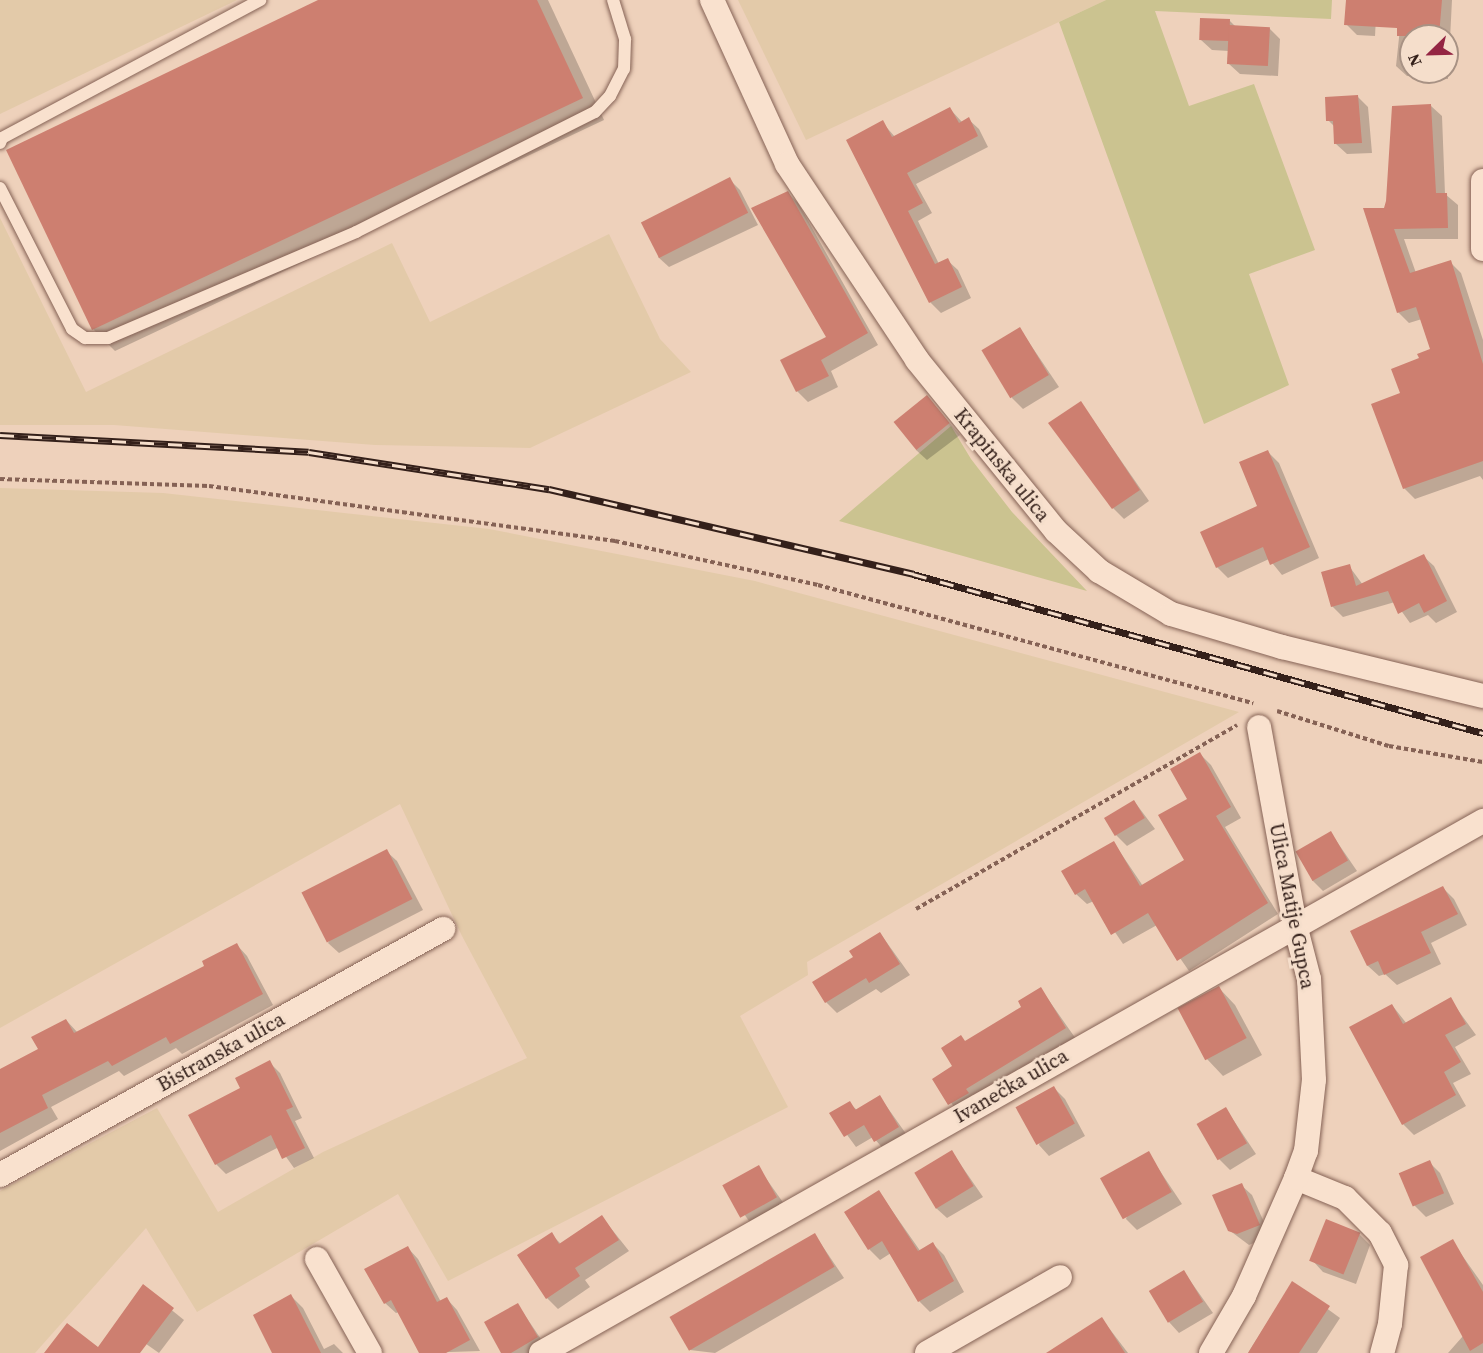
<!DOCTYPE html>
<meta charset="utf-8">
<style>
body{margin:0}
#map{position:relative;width:1483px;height:1353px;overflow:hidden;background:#eed1bb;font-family:"Source Serif 4",serif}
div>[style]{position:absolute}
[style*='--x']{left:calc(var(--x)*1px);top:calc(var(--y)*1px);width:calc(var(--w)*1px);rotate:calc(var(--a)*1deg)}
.farmland>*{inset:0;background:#e3caa9}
.green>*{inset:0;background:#cbc390}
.shadow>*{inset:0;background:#0003}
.building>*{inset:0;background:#cd7f70;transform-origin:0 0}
.path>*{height:4px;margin-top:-2px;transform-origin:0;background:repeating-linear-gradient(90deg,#856255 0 4.5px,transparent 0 7.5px)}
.roads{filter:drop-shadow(0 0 2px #856255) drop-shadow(0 0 2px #856255)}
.lane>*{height:12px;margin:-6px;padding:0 6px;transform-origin:6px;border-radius:6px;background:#f9e1ce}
.street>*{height:24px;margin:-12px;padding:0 12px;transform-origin:12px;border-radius:12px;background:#f9e1ce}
.rail>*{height:7px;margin-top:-3.5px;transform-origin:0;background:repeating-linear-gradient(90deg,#f5decb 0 14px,#34201a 0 28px);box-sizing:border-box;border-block:2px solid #34201a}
span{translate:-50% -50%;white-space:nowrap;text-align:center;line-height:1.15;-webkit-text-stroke:6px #f5decb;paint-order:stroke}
.street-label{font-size:20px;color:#34201a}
.north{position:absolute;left:1399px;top:24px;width:60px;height:60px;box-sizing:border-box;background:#f5decb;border:2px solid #a89284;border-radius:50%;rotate:247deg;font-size:16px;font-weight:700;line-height:24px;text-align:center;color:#34201a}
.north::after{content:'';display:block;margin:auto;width:21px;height:27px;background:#942543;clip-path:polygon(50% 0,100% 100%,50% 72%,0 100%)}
</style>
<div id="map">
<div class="farmland">
<i style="clip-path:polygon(0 0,237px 0,0 114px)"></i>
<i style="clip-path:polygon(738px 0,1106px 0,806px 140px)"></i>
<i style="clip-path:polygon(0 218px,86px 392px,392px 243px,430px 322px,609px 234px,660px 339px,691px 372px,530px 448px,375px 445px,114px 425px,0 425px)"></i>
<i style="clip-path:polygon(0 488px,163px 493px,489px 529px,755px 581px,1239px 712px,807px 962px,808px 975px,740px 1016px,788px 1107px,448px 1281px,398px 1194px,197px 1312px,146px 1228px,35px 1353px,0 1353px,0 1191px,157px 1108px,218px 1212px,323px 1152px,527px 1058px,462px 936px,400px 804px,0 1028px)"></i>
</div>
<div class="green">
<i style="clip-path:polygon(1106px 0,1332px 0,1331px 19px,1155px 11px,1189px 106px,1254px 84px,1315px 250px,1249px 274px,1289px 385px,1204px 424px,1059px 22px)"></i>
<i style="clip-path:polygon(951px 426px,971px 459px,1012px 512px,1087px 591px,839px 521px)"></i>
</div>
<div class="shadow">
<i style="clip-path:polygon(321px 0,548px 0,604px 120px,115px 351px,93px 329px)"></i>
<i style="clip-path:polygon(1347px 0,1377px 0,1375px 36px,1357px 35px,1346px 24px)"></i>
<i style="clip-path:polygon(evenodd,1403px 0,1452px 0,1448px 79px,1407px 76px,1396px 66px,1403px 0,1411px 36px,1447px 36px,1447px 72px,1411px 72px,1411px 36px)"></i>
<i style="clip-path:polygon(1229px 20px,1236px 27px,1269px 28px,1280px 39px,1278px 76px,1240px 74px,1229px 64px,1229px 51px,1212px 50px,1201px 40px)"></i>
<i style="clip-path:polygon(1357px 96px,1368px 107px,1372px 153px,1347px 154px,1336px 144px,1335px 127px,1328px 120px)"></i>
<i style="clip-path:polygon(1431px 106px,1442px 116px,1445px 194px,1458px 205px,1458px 239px,1404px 239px,1416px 273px,1450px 262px,1461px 273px,1483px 340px,1483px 480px,1480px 476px,1415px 499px,1404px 488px,1402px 394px,1421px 359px,1432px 350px,1422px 319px,1409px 323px,1398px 312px,1385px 209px)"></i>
<i style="clip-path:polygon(950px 109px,962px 122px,968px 119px,979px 129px,988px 147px,916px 184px,932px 213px,918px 221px,939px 264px,947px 260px,958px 270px,971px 298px,941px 313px,930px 302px,848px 140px,882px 122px,895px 137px)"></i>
<i style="clip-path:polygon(729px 179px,740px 190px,758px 225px,669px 267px,658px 257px)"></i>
<i style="clip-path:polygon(787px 192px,798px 203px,878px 345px,831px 371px,838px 387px,808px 402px,797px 391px,828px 338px)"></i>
<i style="clip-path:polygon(1020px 329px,1059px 387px,1023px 409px,1012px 398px)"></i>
<i style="clip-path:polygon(927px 397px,960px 435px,927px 460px,916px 450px)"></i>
<i style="clip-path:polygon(1081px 403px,1149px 501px,1124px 519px,1113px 508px)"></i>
<i style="clip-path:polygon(1268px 452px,1279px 463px,1319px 558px,1282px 575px,1269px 559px,1228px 578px,1217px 567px,1259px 507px)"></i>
<i style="clip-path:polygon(1423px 556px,1434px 566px,1457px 612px,1436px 623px,1428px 615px,1410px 623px,1395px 602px,1343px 617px,1332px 606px,1349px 566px,1363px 585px)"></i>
<i style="clip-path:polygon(1200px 754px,1211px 765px,1241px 818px,1225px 827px,1278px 914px,1189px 971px,1157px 925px,1123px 944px,1094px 901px,1087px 904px,1076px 894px,1114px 843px,1143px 886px,1186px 861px,1189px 799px)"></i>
<i style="clip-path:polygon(1134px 801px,1155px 829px,1127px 846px,1116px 835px)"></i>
<i style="clip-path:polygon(1331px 833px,1357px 871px,1323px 891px,1312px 880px)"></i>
<i style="clip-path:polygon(386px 851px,397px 861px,423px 910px,339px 953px,328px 943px)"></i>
<i style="clip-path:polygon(1443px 888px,1454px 899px,1467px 925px,1431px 943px,1441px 964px,1397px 985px,1385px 974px,1379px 976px,1368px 966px,1352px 932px)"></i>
<i style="clip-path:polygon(880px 933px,910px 975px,881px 993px,876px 989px,837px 1013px,826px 1002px,855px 958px)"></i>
<i style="clip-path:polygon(237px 945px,247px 956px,273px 1005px,182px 1054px,176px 1048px,124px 1076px,119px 1071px,51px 1107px,58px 1119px,0 1151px,0 1072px,40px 1050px,66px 1020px,78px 1033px,206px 966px)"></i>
<i style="clip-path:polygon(1219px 988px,1235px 1005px,1262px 1055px,1223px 1076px,1207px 1059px)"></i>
<i style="clip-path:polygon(1041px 989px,1076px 1039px,960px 1115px,934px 1079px,954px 1067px,966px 1042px,1023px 1008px)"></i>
<i style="clip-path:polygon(1450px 999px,1476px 1035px,1455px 1047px,1471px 1074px,1453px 1083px,1466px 1106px,1414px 1135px,1403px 1124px,1392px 1005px,1407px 1024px)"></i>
<i style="clip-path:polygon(269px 1062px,280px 1073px,302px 1118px,295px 1121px,314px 1158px,294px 1168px,279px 1147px,226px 1174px,216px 1164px,242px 1088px)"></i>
<i style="clip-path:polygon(1054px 1088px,1065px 1099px,1085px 1136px,1049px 1156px,1039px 1145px)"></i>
<i style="clip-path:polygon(880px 1097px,909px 1138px,886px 1152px,873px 1137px,856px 1147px,831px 1113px,849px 1103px,857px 1110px)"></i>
<i style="clip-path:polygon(1226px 1109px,1256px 1154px,1230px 1170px,1219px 1159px)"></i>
<i style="clip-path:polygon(952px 1152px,983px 1197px,947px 1218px,936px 1208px)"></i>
<i style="clip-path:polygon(1148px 1153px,1182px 1204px,1137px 1230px,1126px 1219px)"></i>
<i style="clip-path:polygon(1429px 1162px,1440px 1173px,1454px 1204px,1426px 1217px,1415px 1206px,1401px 1175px)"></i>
<i style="clip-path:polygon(758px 1167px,787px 1208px,753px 1227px,725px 1186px)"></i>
<i style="clip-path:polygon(1241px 1185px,1252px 1195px,1270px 1236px,1249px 1245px,1229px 1230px)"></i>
<i style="clip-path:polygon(879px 1192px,921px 1252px,933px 1244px,944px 1255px,964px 1292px,930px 1312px,919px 1301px,891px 1253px,880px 1260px,869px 1249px,846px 1212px)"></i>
<i style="clip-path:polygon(602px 1217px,629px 1251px,585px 1280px,590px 1287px,558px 1309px,547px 1298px,551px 1234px,561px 1244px)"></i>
<i style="clip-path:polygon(1359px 1234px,1370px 1245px,1356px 1284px,1323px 1272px,1313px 1261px)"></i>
<i style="clip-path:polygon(815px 1235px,844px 1278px,715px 1353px,690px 1350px)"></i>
<i style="clip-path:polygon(1452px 1241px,1483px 1285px,1483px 1353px,1448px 1353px,1463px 1336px)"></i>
<i style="clip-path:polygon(408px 1248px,418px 1259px,441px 1302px,447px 1299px,457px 1310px,480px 1351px,421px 1353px,399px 1312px,396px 1313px,385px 1303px)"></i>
<i style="clip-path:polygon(1184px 1272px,1213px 1313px,1179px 1333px,1169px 1322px)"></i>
<i style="clip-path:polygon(1292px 1283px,1340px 1318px,1317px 1353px,1248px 1353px)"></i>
<i style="clip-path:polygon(143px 1287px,184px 1320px,159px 1353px,129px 1332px)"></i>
<i style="clip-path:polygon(291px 1296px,303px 1308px,324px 1349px,334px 1344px,343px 1353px,277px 1353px)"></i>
<i style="clip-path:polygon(518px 1305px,547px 1348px,539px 1353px,503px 1353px)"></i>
<i style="clip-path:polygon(1102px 1319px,1128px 1353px,1064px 1353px)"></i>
</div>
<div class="building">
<i style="clip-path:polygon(318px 0,537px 0,583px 98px,92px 330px,6px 150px)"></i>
<i style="clip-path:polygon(1346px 0,1442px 0,1439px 36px,1397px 36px,1397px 28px,1344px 25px)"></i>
<i style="left:1200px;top:18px;width:30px;height:22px;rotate:2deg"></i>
<i style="left:1229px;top:25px;width:41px;height:39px;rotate:3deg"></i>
<i style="clip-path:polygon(1358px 95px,1362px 143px,1334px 144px,1333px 121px,1326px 121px,1325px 97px)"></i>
<i style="clip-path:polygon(1431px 104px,1436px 193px,1447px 193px,1448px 228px,1394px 229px,1410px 273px,1451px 260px,1483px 364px,1483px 461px,1403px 489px,1371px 404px,1400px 393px,1391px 369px,1419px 358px,1417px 354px,1430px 349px,1416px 307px,1397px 313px,1363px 208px,1384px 208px,1386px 201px,1392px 106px)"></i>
<i style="clip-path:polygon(950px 107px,959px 123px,969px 117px,978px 136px,907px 173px,923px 203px,908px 211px,935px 264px,948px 258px,962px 287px,929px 303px,846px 140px,883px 120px,892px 137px)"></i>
<i style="left:730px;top:177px;width:40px;height:100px;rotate:63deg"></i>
<i style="clip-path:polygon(788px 191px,868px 333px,821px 360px,829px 376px,796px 392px,780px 360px,826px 337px,751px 208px)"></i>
<i style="left:1020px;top:327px;width:56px;height:45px;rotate:59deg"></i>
<i style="left:927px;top:395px;width:36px;height:43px;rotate:51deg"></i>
<i style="clip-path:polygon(1081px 401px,1140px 490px,1112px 509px,1048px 423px)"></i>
<i style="clip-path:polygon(1268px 450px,1310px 547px,1270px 565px,1263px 547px,1216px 568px,1200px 532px,1257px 506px,1239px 462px)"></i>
<i style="clip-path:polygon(1424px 554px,1447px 601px,1424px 613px,1419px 603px,1398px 614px,1388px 591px,1331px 607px,1321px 572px,1350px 564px,1356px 586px)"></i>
<i style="clip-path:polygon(1200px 752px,1231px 807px,1216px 816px,1268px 903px,1177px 961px,1148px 913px,1111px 935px,1085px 889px,1075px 895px,1061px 871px,1114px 841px,1140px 886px,1184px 860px,1158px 815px,1187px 799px,1170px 769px)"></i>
<i style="left:1134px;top:800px;width:21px;height:35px;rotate:59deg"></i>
<i style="left:1331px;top:831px;width:34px;height:41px;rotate:60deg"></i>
<i style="left:387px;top:849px;width:56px;height:96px;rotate:63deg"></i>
<i style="clip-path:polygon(1443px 886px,1458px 914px,1421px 932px,1431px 953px,1384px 975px,1378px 961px,1367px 966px,1350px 931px)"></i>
<i style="clip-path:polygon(880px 932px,900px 964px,869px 983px,866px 978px,825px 1003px,812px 982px,853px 957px,849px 951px)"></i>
<i style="clip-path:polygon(237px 943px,263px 994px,170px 1044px,166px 1037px,112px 1066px,108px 1061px,42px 1095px,48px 1108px,0 1133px,0 1069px,38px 1049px,31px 1037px,66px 1019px,74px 1033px,204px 966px,202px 961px)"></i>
<i style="left:1219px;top:986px;width:59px;height:47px;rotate:62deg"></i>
<i style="clip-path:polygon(1041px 987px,1066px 1028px,966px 1089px,969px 1093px,948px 1105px,932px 1079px,952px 1066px,941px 1048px,961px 1035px,965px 1041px,1021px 1007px,1018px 1001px)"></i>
<i style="clip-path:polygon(1451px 997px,1466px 1024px,1445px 1035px,1461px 1062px,1444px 1072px,1456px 1095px,1402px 1125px,1349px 1027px,1392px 1004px,1403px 1024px)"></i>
<i style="clip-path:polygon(270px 1060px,293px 1107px,286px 1110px,305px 1148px,282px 1159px,271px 1135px,215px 1165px,188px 1115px,240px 1088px,235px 1078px)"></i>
<i style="left:1054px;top:1086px;width:43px;height:44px;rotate:61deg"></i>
<i style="clip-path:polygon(880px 1095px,899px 1127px,874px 1142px,864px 1125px,844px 1137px,829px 1113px,850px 1101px,858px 1114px,855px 1110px)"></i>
<i style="left:1226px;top:1107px;width:42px;height:34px;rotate:60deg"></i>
<i style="left:952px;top:1150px;width:42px;height:44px;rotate:59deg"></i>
<i style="left:1149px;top:1151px;width:47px;height:56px;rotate:61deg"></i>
<i style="left:1430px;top:1160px;width:36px;height:34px;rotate:67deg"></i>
<i style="left:759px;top:1165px;width:37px;height:42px;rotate:61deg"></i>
<i style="clip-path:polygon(1242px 1183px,1260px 1225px,1237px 1234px,1228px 1231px,1212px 1195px)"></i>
<i style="clip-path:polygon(879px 1190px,918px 1251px,933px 1242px,954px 1281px,918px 1302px,882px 1241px,868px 1250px,844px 1212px)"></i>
<i style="clip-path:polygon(602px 1215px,619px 1240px,575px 1268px,580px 1276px,546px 1299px,517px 1255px,552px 1232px,559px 1244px)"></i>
<i style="left:1326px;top:1219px;width:37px;height:45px;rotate:22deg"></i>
<i style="left:815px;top:1233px;width:39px;height:168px;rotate:60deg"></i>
<i style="clip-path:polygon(1453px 1239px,1483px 1292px,1483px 1343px,1470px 1351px,1420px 1257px)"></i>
<i style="clip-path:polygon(408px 1246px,437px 1302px,447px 1297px,470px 1340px,446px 1353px,419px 1353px,391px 1300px,384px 1304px,364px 1269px)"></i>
<i style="left:1184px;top:1270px;width:37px;height:41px;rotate:59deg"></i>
<i style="clip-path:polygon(1292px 1281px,1330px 1306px,1299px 1353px,1248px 1353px)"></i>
<i style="clip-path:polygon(143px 1284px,174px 1308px,140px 1353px,44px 1353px,67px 1323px,98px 1347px)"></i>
<i style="clip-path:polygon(291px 1294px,321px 1353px,272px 1353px,253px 1315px)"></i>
<i style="clip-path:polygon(518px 1303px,538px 1337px,511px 1353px,501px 1353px,484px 1322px)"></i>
<i style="clip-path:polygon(1102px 1317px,1125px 1353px,1046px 1353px)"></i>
</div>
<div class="path">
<i style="--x:0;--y:479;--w:209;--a:1.9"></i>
<i style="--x:209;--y:486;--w:410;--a:7.7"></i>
<i style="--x:615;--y:541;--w:208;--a:12.2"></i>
<i style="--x:818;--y:585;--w:451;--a:15.2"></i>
<i style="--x:1277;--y:711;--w:117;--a:17.4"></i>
<i style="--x:1389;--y:746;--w:95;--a:9.7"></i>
<i style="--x:916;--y:909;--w:370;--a:-29.8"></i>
</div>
<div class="roads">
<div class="lane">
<i style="--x:0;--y:143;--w:5;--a:-68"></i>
<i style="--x:2;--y:138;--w:293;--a:-28.1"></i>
<i style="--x:0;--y:188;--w:158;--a:62.9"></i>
<i style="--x:72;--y:329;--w:16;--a:35"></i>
<i style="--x:85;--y:338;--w:23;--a:0"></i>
<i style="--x:108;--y:338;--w:270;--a:-23.1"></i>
<i style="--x:356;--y:232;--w:267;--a:-26.7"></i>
<i style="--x:595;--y:112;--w:22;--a:-47"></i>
<i style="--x:610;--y:96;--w:30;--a:-63"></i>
<i style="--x:624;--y:69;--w:30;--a:-88"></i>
<i style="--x:625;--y:39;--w:41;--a:-107.1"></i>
</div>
<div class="street">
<i style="--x:712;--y:0;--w:180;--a:65.4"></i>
<i style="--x:787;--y:164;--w:235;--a:56.4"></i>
<i style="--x:917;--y:360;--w:220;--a:50.9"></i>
<i style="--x:1056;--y:531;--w:59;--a:42.9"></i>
<i style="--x:1099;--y:571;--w:84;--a:30.8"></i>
<i style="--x:1171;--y:614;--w:116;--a:16.6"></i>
<i style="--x:1282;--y:647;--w:207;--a:13.7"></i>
<i style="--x:1483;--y:181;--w:68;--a:90"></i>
<i style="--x:0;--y:1175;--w:507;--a:-29.04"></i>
<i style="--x:1296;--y:1178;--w:53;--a:22.2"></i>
<i style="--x:1345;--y:1198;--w:49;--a:45"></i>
<i style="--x:1380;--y:1233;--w:36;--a:63"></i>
<i style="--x:1396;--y:1265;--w:59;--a:95.8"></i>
<i style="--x:1390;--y:1324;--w:30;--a:105"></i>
<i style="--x:317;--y:1259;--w:108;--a:60.6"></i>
<i style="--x:541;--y:1353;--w:1082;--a:-29.46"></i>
<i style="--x:927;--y:1353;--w:153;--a:-29.7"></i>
<i style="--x:1211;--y:1353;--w:66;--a:-59.9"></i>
<i style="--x:1244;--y:1296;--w:129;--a:-66.2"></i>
<i style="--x:1296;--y:1178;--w:29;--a:-70"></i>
<i style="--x:1306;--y:1151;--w:71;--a:-83.6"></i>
<i style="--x:1314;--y:1080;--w:101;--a:-92.8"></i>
<i style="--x:1309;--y:979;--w:56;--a:-104.5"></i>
<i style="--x:1295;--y:925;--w:201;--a:-100.3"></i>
</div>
</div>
<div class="rail">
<i style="--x:0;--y:435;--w:309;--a:3.1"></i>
<i style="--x:309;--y:452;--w:243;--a:8.8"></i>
<i style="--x:549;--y:489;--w:374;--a:13.1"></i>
<i style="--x:913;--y:574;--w:592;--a:15.59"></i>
</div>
<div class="street-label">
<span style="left:1002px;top:465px;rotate:51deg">Krapinska ulica</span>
<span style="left:1292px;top:906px;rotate:79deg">Ulica Matije Gupca</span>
<span style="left:221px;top:1052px;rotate:-29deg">Bistranska ulica</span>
<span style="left:1011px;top:1086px;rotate:-30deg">Ivanečka ulica</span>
</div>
<div class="north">N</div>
</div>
